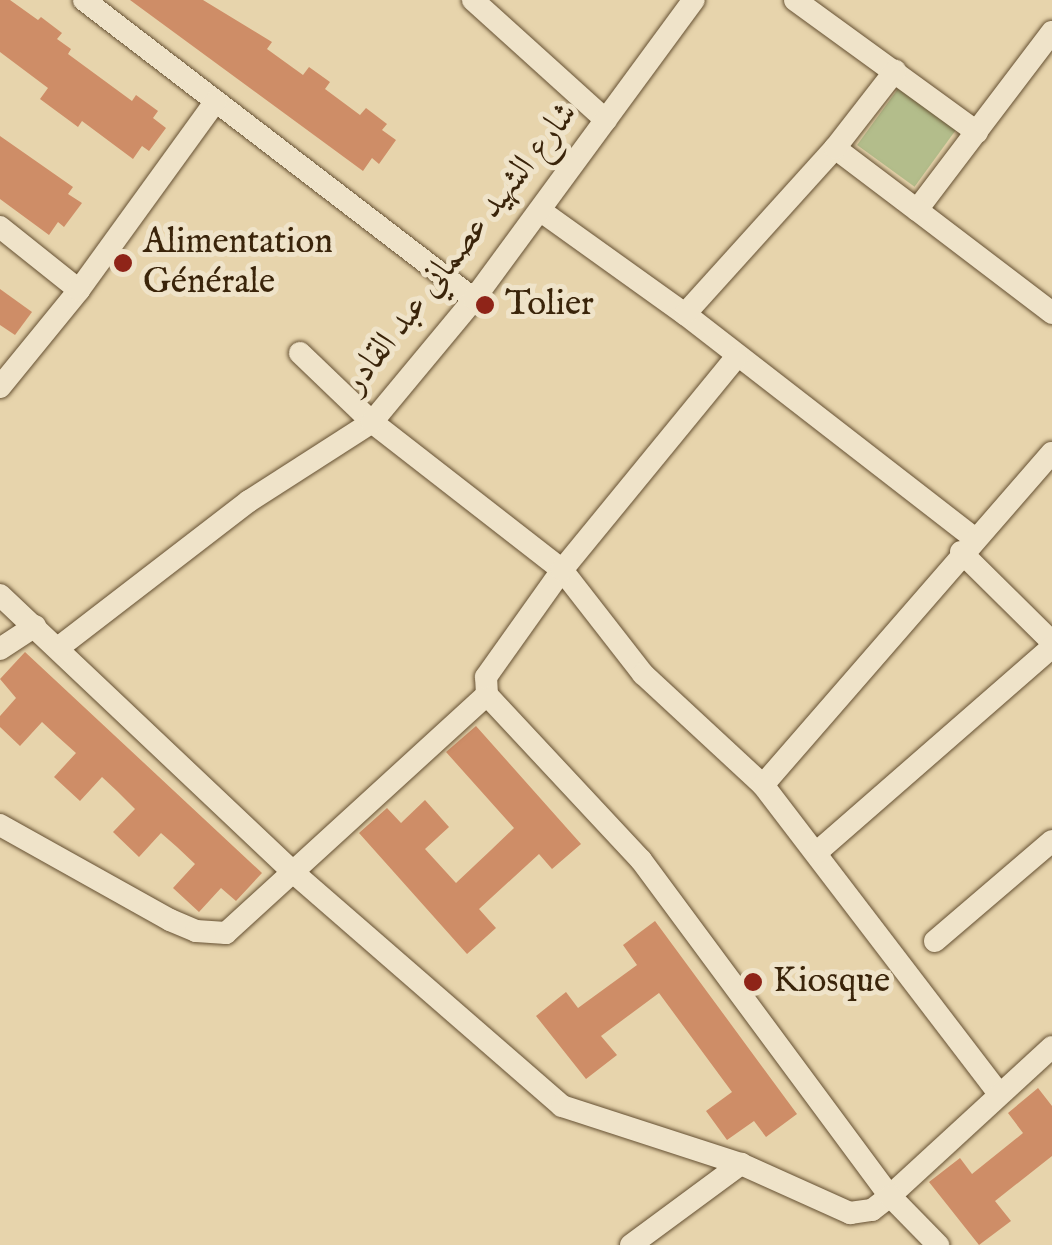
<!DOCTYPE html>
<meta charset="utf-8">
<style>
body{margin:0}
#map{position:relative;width:1052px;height:1245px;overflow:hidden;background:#e7d4ac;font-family:"IM FELL English",Amiri,serif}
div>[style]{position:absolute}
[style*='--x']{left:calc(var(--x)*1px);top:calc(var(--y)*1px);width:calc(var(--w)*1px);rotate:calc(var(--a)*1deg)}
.green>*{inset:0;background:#b3bd8b;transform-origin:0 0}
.building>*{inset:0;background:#ce8d67}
.roads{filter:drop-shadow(0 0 2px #655032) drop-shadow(0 0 2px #655032)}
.street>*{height:22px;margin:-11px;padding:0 11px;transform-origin:11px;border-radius:11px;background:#efe3c9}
.dots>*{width:28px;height:28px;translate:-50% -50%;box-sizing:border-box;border:5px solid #efe3c9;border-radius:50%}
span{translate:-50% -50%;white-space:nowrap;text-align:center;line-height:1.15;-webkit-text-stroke:10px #efe3c9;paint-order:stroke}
.poi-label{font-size:35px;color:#3a240a}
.left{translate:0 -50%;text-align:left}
.street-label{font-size:35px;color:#3a240a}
</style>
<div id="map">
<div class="green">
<i style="left:900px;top:86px;width:71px;height:73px;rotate:36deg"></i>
</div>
<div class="building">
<i style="clip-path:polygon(0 0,10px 0,38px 20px,41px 17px,62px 33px,57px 39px,71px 49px,68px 54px,132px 101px,136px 95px,158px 111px,153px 118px,166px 128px,149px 151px,142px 146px,133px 159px,82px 121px,78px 127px,40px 99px,48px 88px,0 52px)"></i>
<i style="clip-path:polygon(130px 0,203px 0,272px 42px,267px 49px,303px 75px,309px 67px,330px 82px,325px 89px,360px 115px,366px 108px,387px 124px,382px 130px,396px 140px,379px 164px,372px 158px,363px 171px)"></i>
<i style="clip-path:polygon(0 136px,73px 187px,68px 194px,82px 203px,64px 227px,58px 222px,49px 235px,0 199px)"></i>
<i style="clip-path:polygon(0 289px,32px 312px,15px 335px,0 325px)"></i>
<i style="clip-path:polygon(25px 652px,262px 873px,236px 901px,221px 888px,199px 912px,173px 888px,195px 864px,177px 847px,161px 833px,139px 857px,113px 832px,135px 809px,117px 791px,102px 777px,80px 801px,54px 777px,76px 753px,57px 736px,42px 722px,20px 746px,0 727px,0 716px,16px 698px,0 679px)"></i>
<i style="clip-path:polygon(476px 726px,581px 844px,552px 869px,539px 854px,479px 909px,496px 928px,467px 954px,359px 833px,387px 808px,401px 823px,425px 800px,449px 827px,425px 849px,456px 883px,491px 850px,514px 828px,446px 752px)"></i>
<i style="clip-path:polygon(655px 921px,797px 1114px,766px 1137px,754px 1121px,727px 1140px,706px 1111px,732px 1092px,659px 993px,601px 1036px,617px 1055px,586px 1079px,536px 1016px,566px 992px,578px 1008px,637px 965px,623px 945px)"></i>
<i style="clip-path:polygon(1038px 1088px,1052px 1106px,1052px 1156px,995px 1201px,1011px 1221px,979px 1245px,929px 1182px,960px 1158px,972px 1174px,1023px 1133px,1008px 1113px)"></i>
</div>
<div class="roads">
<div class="street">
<i style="--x:84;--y:0;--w:491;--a:37.5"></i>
<i style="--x:473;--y:0;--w:179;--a:42.1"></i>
<i style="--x:795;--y:0;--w:225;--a:36"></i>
<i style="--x:1052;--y:32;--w:223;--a:127.2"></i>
<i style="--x:917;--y:210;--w:170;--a:37.3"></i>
<i style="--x:835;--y:148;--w:103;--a:37.1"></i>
<i style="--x:541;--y:211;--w:177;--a:35.6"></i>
<i style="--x:685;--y:314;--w:366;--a:37.8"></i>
<i style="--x:0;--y:227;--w:101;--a:38.6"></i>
<i style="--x:685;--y:314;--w:224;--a:-47.9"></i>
<i style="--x:835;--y:148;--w:98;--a:-52.1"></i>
<i style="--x:300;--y:353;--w:100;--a:43.8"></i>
<i style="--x:372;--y:422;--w:241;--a:37.9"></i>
<i style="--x:562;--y:570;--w:132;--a:52.1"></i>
<i style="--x:643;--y:674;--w:163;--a:42.8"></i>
<i style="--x:763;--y:785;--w:389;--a:52.6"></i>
<i style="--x:0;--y:387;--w:125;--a:-50.8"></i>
<i style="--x:79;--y:290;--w:233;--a:-54.1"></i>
<i style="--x:961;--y:552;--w:128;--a:44.7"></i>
<i style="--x:0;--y:595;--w:405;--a:43.4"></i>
<i style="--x:294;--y:873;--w:355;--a:41"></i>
<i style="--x:562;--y:1106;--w:188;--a:18"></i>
<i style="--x:741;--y:1164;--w:120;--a:24.2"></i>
<i style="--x:850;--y:1213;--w:22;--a:-8"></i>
<i style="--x:872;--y:1210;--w:23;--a:-38"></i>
<i style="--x:890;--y:1196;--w:220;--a:-42.6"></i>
<i style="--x:58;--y:648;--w:241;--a:-37.6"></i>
<i style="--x:249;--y:501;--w:146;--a:-32.7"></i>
<i style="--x:372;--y:422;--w:160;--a:-50.3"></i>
<i style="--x:474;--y:299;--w:371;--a:-53.7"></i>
<i style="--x:0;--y:649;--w:42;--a:-33.3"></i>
<i style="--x:487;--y:695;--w:226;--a:47"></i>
<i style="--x:641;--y:860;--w:418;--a:53.5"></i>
<i style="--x:890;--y:1196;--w:69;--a:45.6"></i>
<i style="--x:763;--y:785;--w:440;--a:-49"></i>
<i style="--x:0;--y:825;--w:195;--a:29.2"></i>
<i style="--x:170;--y:920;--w:28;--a:23"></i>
<i style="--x:196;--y:931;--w:30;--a:4"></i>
<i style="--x:226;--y:933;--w:353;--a:-42.4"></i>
<i style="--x:487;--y:695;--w:18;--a:-93"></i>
<i style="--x:486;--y:677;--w:131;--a:-54.6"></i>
<i style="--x:562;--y:570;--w:276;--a:-50.7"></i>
<i style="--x:816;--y:853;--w:313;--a:-41.1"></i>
<i style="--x:935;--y:941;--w:154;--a:-40.5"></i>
<i style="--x:631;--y:1245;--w:137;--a:-36.4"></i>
</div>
</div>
<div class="dots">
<i style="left:123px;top:263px;background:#8f2418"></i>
<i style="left:485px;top:305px;background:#8f2418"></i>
<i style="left:753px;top:982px;background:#8f2418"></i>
</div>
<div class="poi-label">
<span class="left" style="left:143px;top:263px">Alimentation<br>Générale</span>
<span class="left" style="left:505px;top:305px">Tolier</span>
<span class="left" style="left:773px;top:982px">Kiosque</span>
</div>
<div class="street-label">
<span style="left:461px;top:248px;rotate:-52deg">شارع الشهيد عصماني عبد القادر</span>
</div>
</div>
